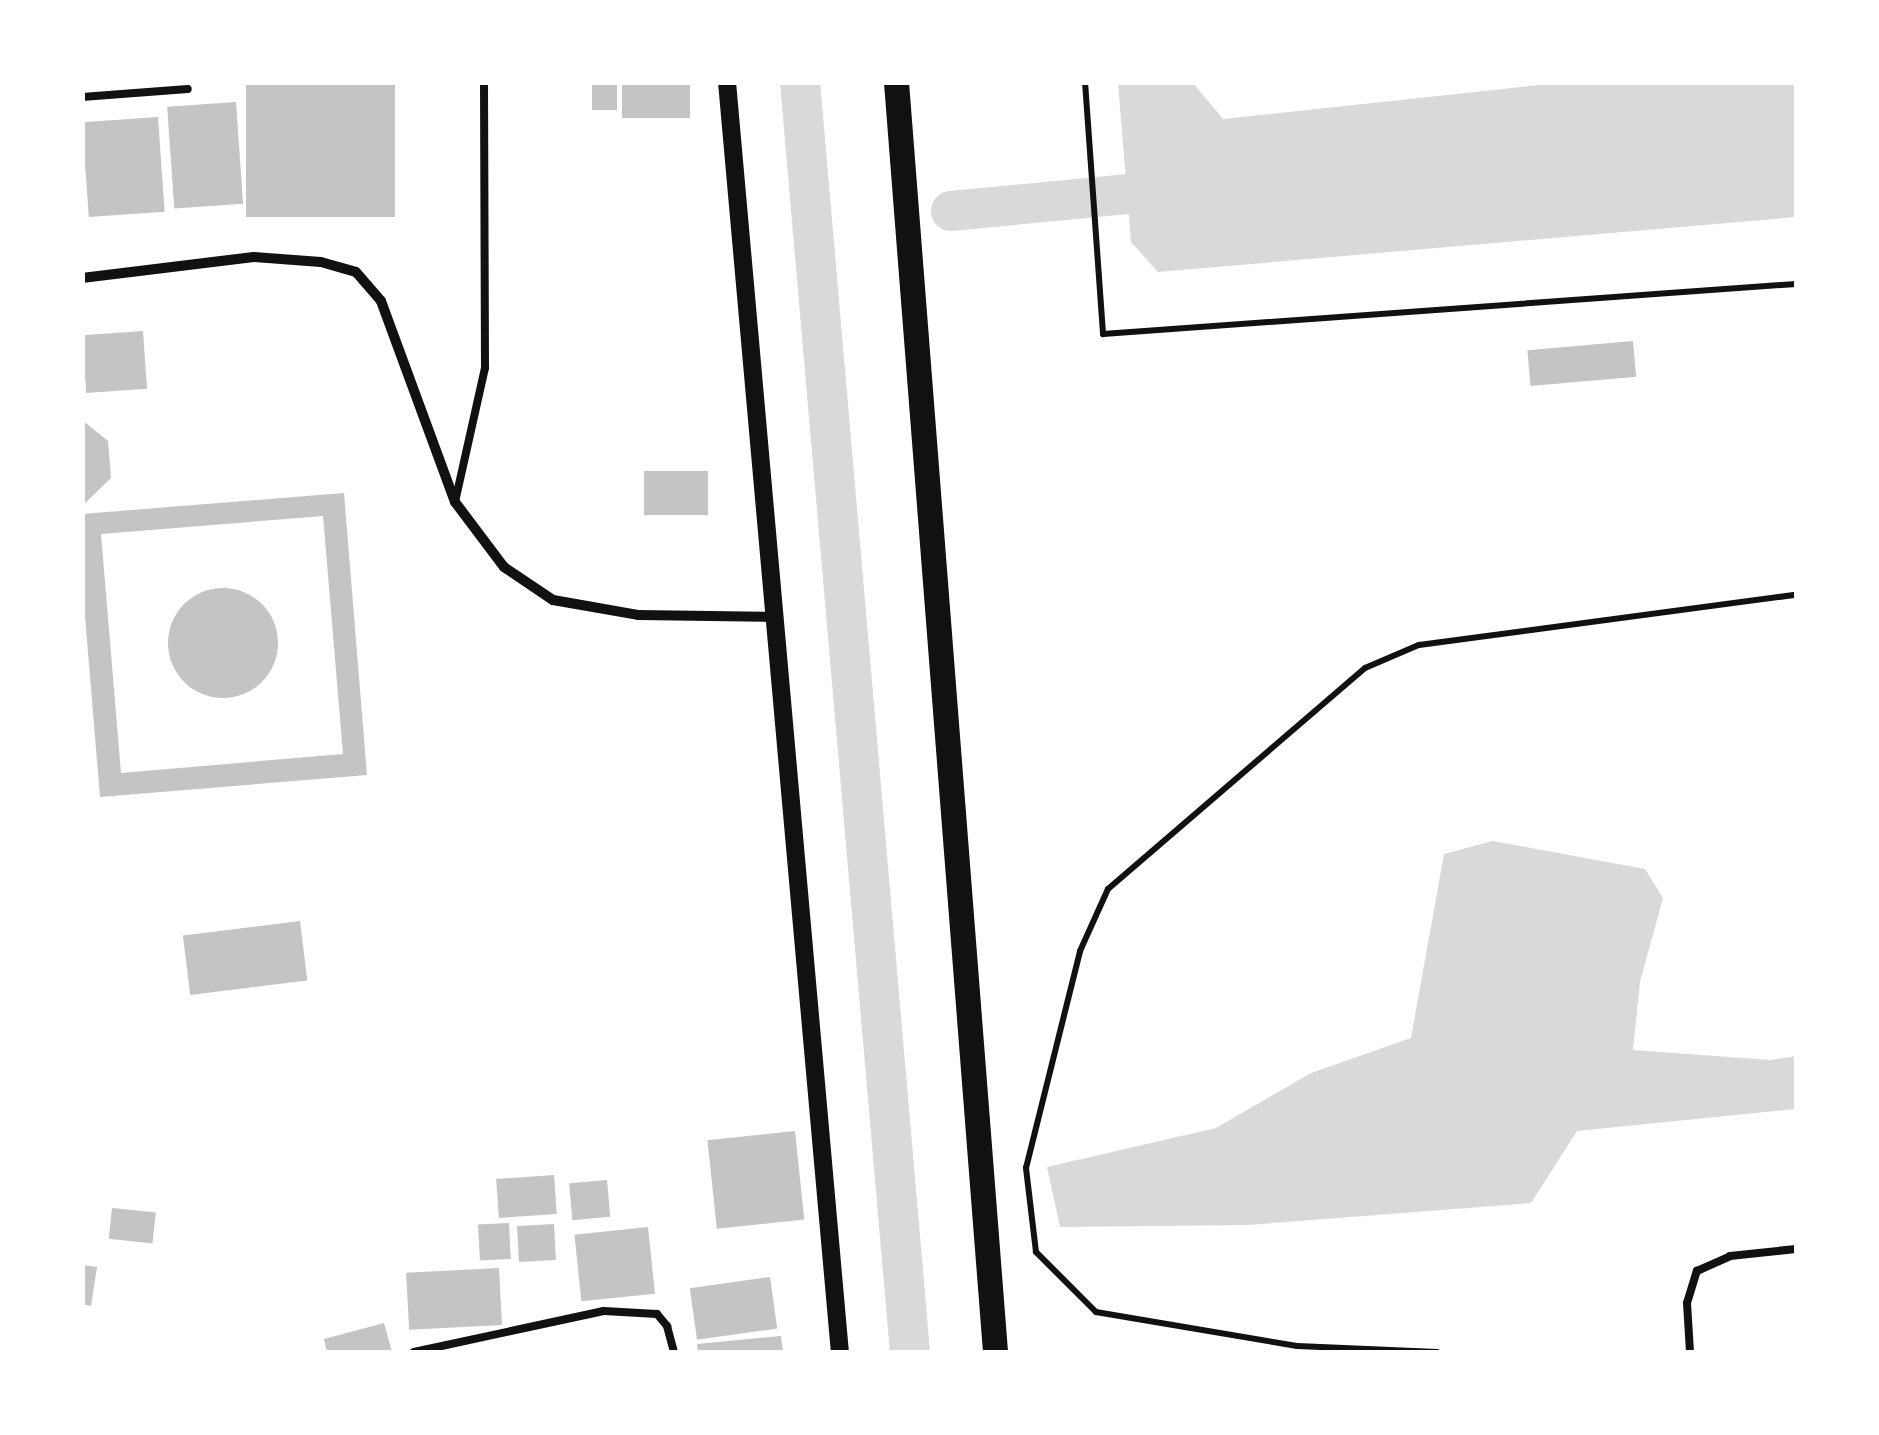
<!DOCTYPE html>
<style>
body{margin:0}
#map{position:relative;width:1879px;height:1435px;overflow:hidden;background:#fff;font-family:Arial,sans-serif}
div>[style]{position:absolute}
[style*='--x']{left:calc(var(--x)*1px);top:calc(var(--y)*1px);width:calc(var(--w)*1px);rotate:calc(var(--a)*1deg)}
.water>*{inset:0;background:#d9d9d9}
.canal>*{height:40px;margin:-20px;padding:0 20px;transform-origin:20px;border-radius:20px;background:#d9d9d9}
.building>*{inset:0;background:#c4c4c4;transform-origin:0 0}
.round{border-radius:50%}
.path>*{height:6px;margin:-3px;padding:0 3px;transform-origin:3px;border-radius:3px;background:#111}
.service>*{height:8px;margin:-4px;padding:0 4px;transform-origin:4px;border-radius:4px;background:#111}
.minor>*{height:10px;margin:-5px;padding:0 5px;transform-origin:5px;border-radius:5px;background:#111}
.tertiary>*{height:18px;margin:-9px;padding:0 9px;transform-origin:9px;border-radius:9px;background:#111}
.primary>*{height:25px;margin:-12.5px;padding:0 12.5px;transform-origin:12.5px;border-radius:12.5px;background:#111}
span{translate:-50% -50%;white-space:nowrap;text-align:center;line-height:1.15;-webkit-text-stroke:8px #fff;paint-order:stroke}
.frame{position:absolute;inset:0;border:85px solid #fff;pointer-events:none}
</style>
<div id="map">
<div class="water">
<i style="clip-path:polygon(1118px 83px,1193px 83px,1223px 119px,1559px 83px,1796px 83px,1796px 217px,1158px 272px,1131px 242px)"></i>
<i style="clip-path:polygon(1493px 841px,1645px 869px,1663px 898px,1640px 982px,1633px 1050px,1770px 1060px,1796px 1056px,1796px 1109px,1577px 1131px,1531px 1203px,1248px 1225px,1060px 1227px,1047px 1167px,1216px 1128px,1311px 1073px,1411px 1038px,1444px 854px)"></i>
</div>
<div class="canal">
<i style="--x:800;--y:82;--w:1275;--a:85.05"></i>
<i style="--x:951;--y:211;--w:221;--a:-5.5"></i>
</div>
<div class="building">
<i style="left:246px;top:82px;width:149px;height:135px"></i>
<i style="left:592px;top:82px;width:25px;height:28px"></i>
<i style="left:622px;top:82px;width:68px;height:36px"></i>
<i style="left:236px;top:102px;width:102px;height:69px;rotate:86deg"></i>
<i style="left:158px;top:117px;width:95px;height:76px;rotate:86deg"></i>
<i style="left:143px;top:331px;width:58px;height:61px;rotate:86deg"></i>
<i style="left:1633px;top:341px;width:36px;height:106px;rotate:85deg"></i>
<i style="clip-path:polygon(82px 420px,108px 441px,111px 478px,82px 506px)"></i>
<i style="left:644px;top:471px;width:64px;height:44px"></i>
<i style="clip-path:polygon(evenodd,344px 493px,367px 775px,100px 797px,82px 580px,82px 514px,344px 493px,323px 516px,343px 754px,121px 773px,101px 534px,323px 516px)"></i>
<i class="round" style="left:168px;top:588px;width:110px;height:110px"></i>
<i style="left:300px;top:921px;width:60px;height:118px;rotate:83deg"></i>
<i style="left:795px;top:1131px;width:89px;height:88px;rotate:84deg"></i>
<i style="left:554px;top:1175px;width:39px;height:58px;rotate:86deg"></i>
<i style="left:607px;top:1180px;width:37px;height:38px;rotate:85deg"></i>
<i style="left:112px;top:1208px;width:44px;height:31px;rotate:6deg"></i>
<i style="left:509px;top:1223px;width:36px;height:31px;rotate:87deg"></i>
<i style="left:554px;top:1224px;width:36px;height:37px;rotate:87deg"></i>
<i style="left:648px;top:1227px;width:67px;height:74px;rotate:84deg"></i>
<i style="clip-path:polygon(82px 1265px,97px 1267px,91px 1306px,82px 1304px)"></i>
<i style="left:499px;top:1268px;width:57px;height:93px;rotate:87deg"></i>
<i style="left:770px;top:1277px;width:52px;height:81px;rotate:82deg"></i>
<i style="clip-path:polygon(384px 1323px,392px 1352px,327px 1352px,324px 1339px)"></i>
<i style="clip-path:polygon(781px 1336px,783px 1352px,698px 1352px,697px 1344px)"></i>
</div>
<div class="path">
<i style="--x:1085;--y:82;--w:253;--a:85.9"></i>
<i style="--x:1103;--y:334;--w:695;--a:-4.13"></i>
<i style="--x:1437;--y:1352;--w:140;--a:-177.5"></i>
<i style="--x:1297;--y:1346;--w:204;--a:-170.4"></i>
<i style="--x:1096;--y:1312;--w:85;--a:-135"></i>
<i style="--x:1036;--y:1252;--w:85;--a:-96.8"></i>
<i style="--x:1026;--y:1168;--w:224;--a:-76"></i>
<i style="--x:1080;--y:951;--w:68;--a:-65.7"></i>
<i style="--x:1108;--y:889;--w:339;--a:-40.7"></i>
<i style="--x:1365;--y:668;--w:59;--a:-23.1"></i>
<i style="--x:1419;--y:645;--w:380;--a:-7.6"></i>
</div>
<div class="service">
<i style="--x:82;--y:97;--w:106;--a:-4.3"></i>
<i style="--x:455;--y:502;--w:137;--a:-77.4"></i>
<i style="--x:485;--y:368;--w:286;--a:-90.2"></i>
<i style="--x:414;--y:1352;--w:194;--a:-12.2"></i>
<i style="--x:604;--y:1311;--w:53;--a:3.2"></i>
<i style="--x:657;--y:1314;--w:16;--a:50"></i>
<i style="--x:667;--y:1326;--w:27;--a:75"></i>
<i style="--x:1690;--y:1352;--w:49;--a:-93.5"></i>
<i style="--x:1687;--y:1303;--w:34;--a:-73"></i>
<i style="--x:1697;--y:1271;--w:36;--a:-24"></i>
<i style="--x:1730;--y:1256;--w:66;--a:-6.1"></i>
</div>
<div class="minor">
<i style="--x:82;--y:278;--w:173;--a:-7"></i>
<i style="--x:254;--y:257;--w:67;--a:4.3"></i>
<i style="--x:321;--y:262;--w:36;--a:16"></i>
<i style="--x:356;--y:272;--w:38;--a:49"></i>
<i style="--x:381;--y:301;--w:214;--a:69.8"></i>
<i style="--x:455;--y:502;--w:81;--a:53"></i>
<i style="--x:504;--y:567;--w:59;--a:34"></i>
<i style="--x:553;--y:600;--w:86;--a:10"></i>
<i style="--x:638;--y:615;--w:135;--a:0.8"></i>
</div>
<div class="tertiary">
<i style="--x:727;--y:82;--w:1275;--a:84.92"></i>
</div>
<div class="primary">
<i style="--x:896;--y:82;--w:1274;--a:85.54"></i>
</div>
<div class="frame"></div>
</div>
